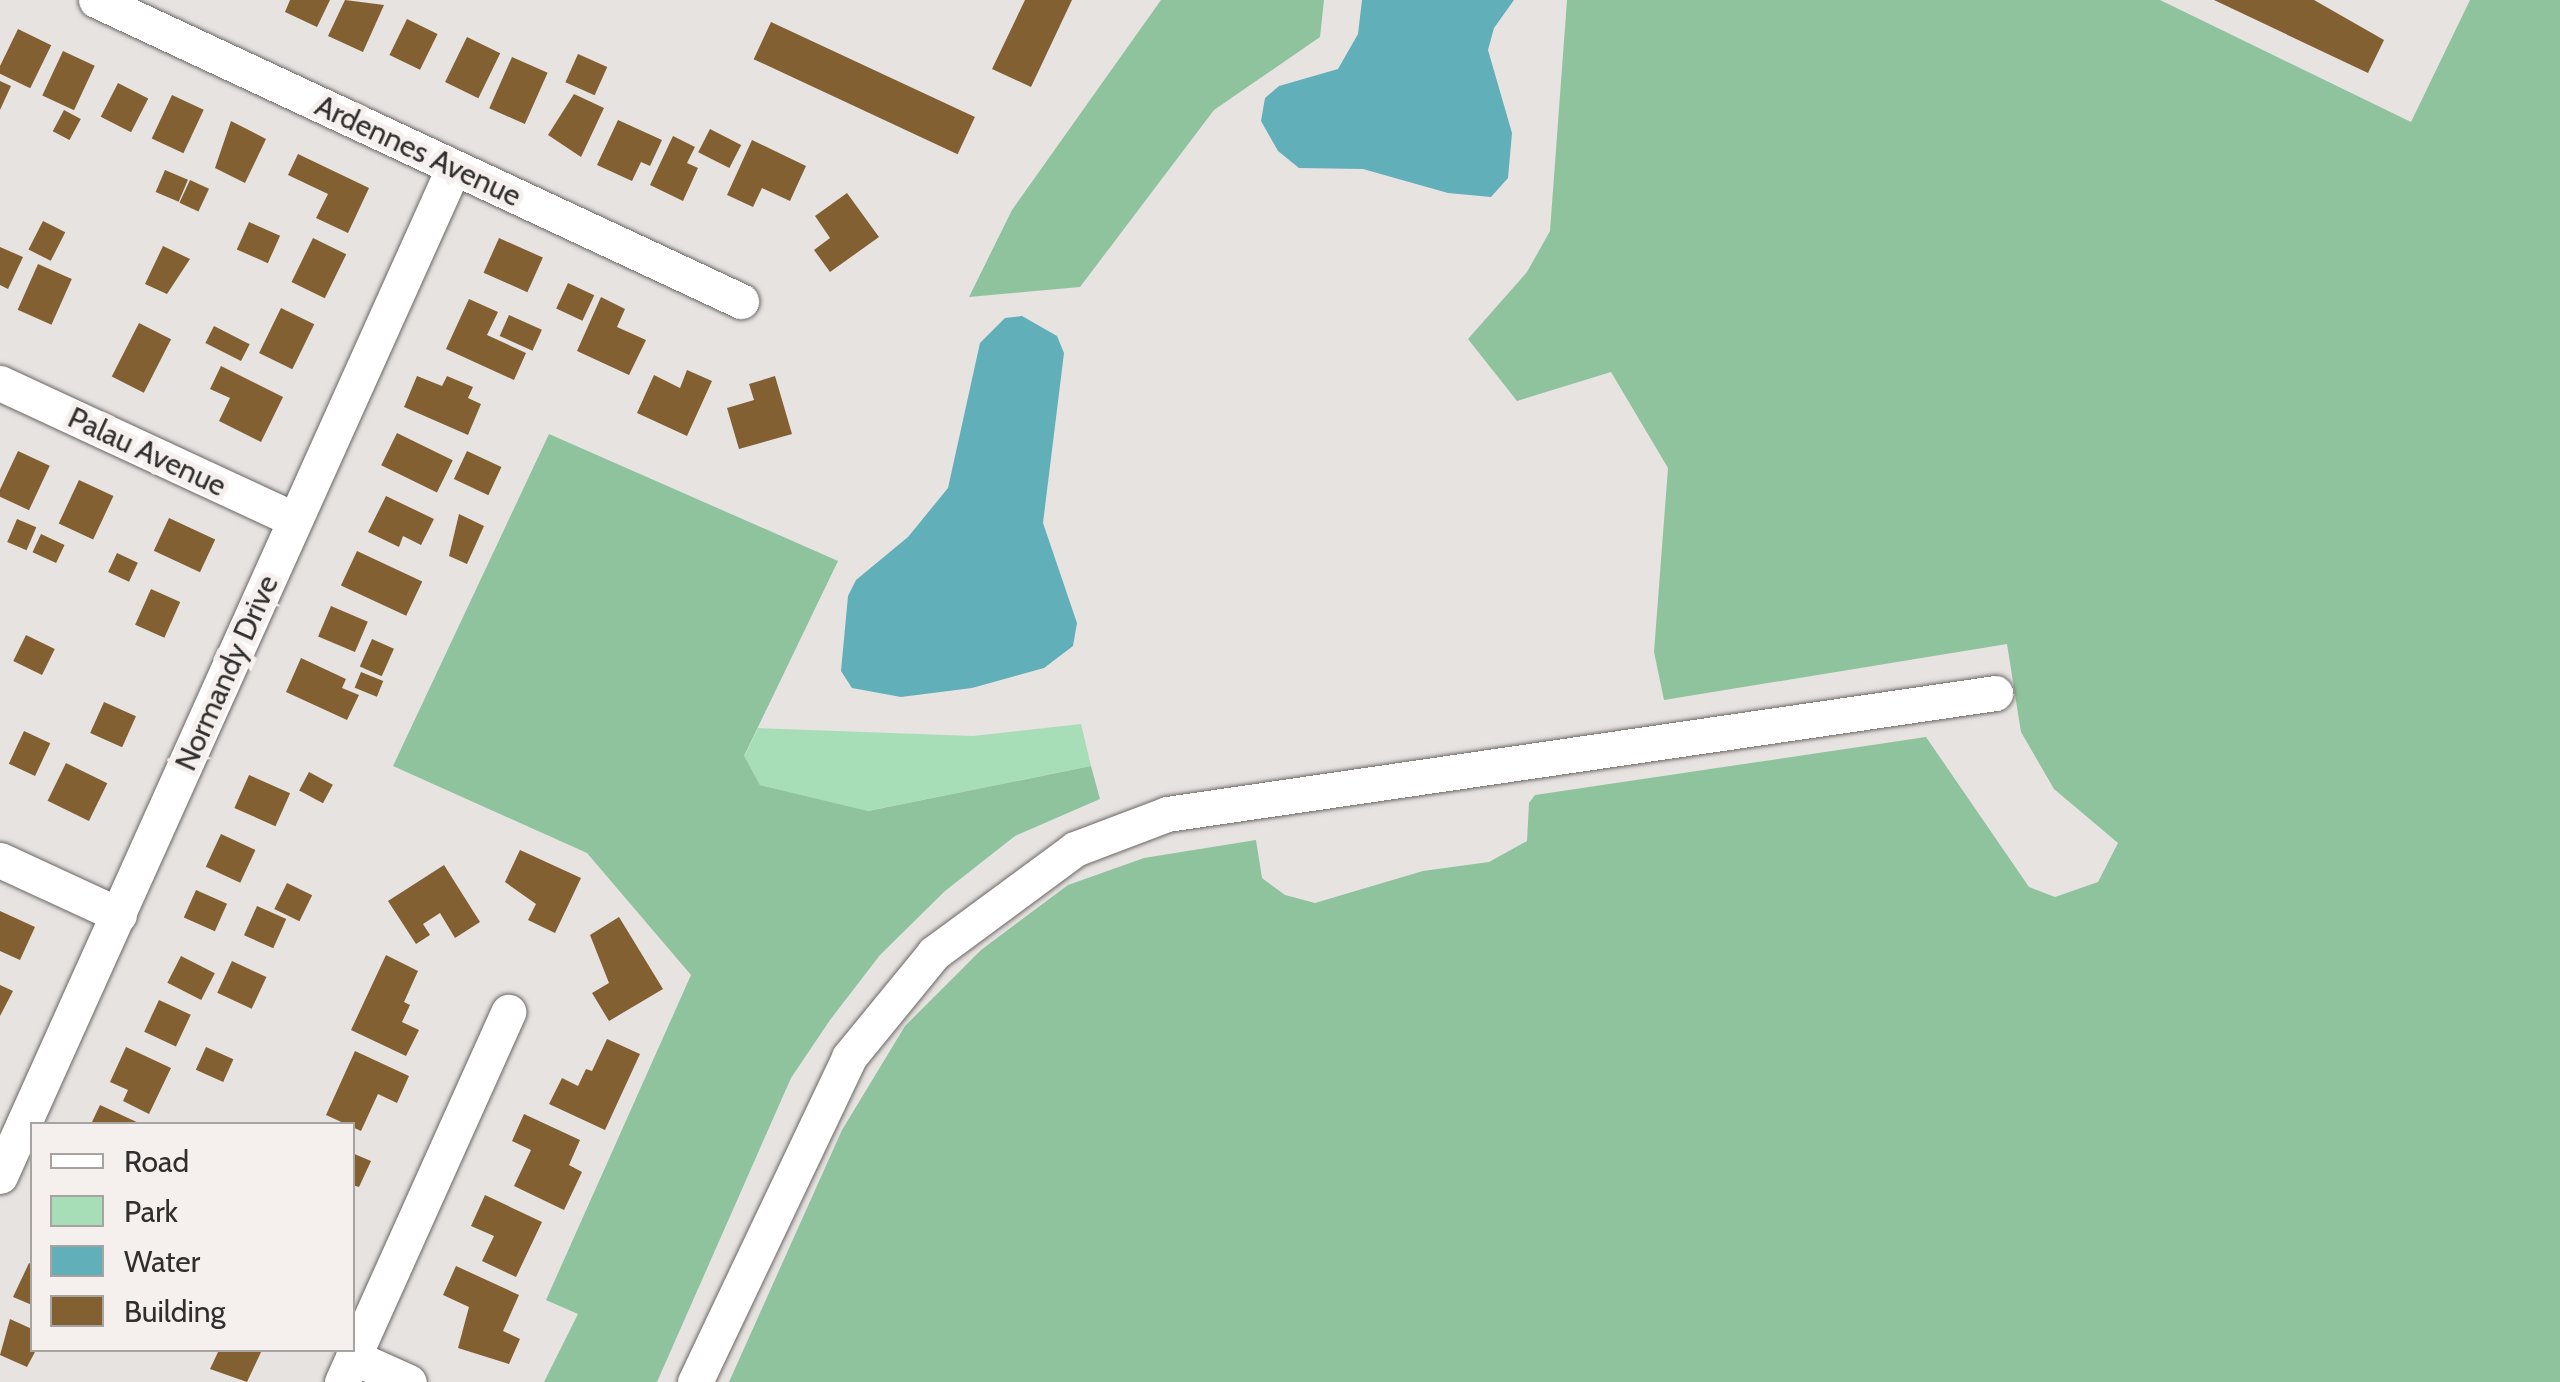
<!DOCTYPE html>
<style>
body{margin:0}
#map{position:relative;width:2560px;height:1382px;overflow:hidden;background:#e7e3e1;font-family:Cabin,sans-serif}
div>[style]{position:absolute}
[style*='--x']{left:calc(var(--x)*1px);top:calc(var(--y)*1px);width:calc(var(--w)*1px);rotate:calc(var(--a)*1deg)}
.green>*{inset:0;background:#a8deb7}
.forest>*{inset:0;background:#8ec39e}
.water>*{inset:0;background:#61afb8}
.building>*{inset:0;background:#836032;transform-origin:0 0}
.roads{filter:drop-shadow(0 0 2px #6a6665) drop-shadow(0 0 2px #6a6665)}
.minor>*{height:35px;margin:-17.5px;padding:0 17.5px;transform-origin:17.5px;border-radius:17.5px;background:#fff}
span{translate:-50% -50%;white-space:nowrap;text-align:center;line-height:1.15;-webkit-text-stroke:10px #f5f0ee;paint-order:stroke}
.street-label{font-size:30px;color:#302f2e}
.legend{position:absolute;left:30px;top:1122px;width:325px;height:230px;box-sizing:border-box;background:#f5f0ee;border:2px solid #a6a3a1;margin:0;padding:12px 18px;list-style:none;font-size:30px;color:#302f2e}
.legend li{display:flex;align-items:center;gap:20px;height:50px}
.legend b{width:50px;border:2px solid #a6a3a1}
</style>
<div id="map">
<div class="green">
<i style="clip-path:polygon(1081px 724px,1091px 766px,867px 811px,760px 785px,744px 757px,758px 728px,973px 736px)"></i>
</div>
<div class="forest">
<i style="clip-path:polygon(1161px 0,1324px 0,1320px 37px,1214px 110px,1080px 287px,969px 297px,1012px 210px)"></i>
<i style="clip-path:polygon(1567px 0,2160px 0,2411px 122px,2470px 0,2560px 0,2560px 1382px,729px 1382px,842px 1130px,905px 1026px,981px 950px,1068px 885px,1144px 858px,1256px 840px,1262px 878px,1285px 895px,1315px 903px,1423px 871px,1489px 862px,1527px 841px,1529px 803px,1535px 795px,1926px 737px,2029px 887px,2055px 897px,2098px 882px,2118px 843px,2054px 789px,2021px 732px,2007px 644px,1664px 700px,1654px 652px,1668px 468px,1611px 372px,1517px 401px,1468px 339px,1527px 272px,1550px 231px)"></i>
<i style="clip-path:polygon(549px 434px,838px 561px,744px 756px,760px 785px,868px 811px,1091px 766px,1100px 799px,1015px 836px,945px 891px,880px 955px,830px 1020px,791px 1078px,657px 1382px,544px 1382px,578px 1314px,546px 1300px,691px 975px,587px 853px,393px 766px)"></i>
</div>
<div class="water">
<i style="clip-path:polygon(1362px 0,1514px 0,1494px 28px,1488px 50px,1512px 133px,1508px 178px,1491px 197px,1448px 193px,1363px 169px,1299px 168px,1278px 151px,1261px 121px,1265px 98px,1279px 86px,1338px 69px,1358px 34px)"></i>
<i style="clip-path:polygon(1022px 316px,1057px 336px,1064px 353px,1043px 523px,1077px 623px,1073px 646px,1044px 668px,972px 688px,901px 697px,852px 688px,841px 671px,848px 596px,856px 580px,908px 537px,948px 488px,980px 343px,1005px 318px)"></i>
</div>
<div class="building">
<i style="clip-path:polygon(290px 0,330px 0,317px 27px,285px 12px)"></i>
<i style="clip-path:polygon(345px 0,384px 5px,363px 52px,328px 36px)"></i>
<i style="clip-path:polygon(1025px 0,1072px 0,1031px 87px,992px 69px)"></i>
<i style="clip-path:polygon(2214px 0,2314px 0,2384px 40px,2368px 73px)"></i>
<i style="left:407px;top:19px;width:34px;height:40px;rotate:26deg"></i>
<i style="left:771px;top:22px;width:225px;height:41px;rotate:25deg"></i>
<i style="left:18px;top:29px;width:37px;height:48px;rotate:26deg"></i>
<i style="left:467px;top:37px;width:37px;height:50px;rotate:26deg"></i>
<i style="left:63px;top:51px;width:35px;height:49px;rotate:25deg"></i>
<i style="left:578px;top:54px;width:32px;height:31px;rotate:24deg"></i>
<i style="left:512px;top:57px;width:39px;height:56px;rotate:24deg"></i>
<i style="clip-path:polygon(0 81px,11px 86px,0 110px)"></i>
<i style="left:118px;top:83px;width:34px;height:38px;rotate:27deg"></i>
<i style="clip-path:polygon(574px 94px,604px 108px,581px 157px,548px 135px)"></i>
<i style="left:172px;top:95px;width:35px;height:48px;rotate:25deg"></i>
<i style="left:64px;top:110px;width:19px;height:24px;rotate:28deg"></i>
<i style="clip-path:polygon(618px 120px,662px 140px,650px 166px,641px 162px,632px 181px,597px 165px)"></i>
<i style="clip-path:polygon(231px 121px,266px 139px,245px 183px,215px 168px)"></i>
<i style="left:710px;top:129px;width:35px;height:26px;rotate:27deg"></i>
<i style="clip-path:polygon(673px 136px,695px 147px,687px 163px,698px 168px,683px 201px,650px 185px)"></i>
<i style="clip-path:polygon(752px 140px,806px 166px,790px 201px,762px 188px,753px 207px,727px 195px)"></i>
<i style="clip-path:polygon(298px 154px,369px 188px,348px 233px,316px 218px,328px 194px,288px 175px)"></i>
<i style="left:165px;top:170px;width:25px;height:24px;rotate:23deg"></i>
<i style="left:190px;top:180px;width:21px;height:25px;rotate:25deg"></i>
<i style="clip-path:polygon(847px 193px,879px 237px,830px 272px,814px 250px,830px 238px,815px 216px)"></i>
<i style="left:43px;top:221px;width:25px;height:32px;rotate:27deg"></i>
<i style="left:249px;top:222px;width:34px;height:30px;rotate:24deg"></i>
<i style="left:313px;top:238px;width:37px;height:49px;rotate:26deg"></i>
<i style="left:499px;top:238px;width:48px;height:38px;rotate:24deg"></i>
<i style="clip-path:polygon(163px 246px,190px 259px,167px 294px,145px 284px)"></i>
<i style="clip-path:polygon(0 247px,23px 257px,8px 289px,0 285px)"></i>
<i style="left:38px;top:264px;width:37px;height:50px;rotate:24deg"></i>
<i style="left:568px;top:283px;width:29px;height:28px;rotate:25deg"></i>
<i style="clip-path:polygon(601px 297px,625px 309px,617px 327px,646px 340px,629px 375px,577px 351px)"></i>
<i style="clip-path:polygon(469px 299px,498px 312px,487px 335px,526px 353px,514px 380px,446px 349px)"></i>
<i style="left:281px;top:308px;width:37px;height:50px;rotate:26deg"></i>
<i style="left:509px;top:315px;width:36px;height:23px;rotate:24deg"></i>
<i style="left:139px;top:323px;width:36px;height:60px;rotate:27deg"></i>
<i style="left:214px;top:326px;width:40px;height:19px;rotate:27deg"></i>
<i style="clip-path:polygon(221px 366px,283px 397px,261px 442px,219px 421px,230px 398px,210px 389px)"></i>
<i style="clip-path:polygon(687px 370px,712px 381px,687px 436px,637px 413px,654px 375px,680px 388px)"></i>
<i style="clip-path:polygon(417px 376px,442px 386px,447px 376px,473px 387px,468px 398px,481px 404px,468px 435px,404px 407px)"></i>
<i style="clip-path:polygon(775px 376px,792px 434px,739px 449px,727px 408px,754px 400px,749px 384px)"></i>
<i style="left:397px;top:433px;width:62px;height:36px;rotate:26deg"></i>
<i style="left:18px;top:451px;width:35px;height:49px;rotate:25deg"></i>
<i style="left:467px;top:451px;width:38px;height:31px;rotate:25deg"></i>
<i style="left:79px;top:480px;width:38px;height:48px;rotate:25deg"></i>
<i style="clip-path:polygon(386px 496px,434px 519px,421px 545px,403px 536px,399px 547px,368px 532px)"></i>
<i style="clip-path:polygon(459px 514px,484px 526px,467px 564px,449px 556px)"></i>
<i style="left:169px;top:518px;width:51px;height:36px;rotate:25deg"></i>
<i style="left:17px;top:519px;width:21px;height:25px;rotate:23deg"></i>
<i style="left:41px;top:534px;width:26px;height:20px;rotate:25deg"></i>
<i style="left:357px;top:551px;width:72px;height:38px;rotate:25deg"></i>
<i style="left:117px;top:553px;width:23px;height:21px;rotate:25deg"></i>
<i style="left:151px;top:589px;width:32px;height:39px;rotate:24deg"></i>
<i style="left:331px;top:606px;width:40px;height:33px;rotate:23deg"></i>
<i style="left:26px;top:635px;width:32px;height:29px;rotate:26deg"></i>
<i style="left:372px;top:639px;width:24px;height:30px;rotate:24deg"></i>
<i style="clip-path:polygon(301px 658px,346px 679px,342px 688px,359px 695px,347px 720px,286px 692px)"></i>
<i style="left:361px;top:672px;width:24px;height:17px;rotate:22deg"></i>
<i style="left:104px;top:702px;width:35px;height:34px;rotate:24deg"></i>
<i style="left:24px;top:731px;width:29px;height:36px;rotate:25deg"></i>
<i style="left:66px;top:763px;width:46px;height:42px;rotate:26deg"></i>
<i style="left:309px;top:772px;width:27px;height:21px;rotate:28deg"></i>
<i style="left:249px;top:775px;width:45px;height:36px;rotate:24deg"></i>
<i style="left:221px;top:834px;width:38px;height:36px;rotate:25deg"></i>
<i style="clip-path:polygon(520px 850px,581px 878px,555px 933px,528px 920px,536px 904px,505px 882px)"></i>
<i style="clip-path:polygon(444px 865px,480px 922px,455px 938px,440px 913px,423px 924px,430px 935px,416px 944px,388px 901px)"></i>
<i style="left:287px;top:883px;width:28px;height:29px;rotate:26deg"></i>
<i style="left:196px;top:890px;width:34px;height:30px;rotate:24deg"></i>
<i style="left:257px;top:906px;width:32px;height:32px;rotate:24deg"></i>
<i style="clip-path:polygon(0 911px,35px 927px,20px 960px,0 951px)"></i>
<i style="clip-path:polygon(619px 917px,663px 989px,609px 1021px,592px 993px,609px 983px,590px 935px)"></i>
<i style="clip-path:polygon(386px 955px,418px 971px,404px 1002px,410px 1005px,402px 1022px,419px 1030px,406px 1056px,351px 1030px)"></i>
<i style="left:181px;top:956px;width:38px;height:30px;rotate:27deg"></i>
<i style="left:232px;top:961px;width:38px;height:35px;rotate:25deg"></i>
<i style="clip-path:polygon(0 985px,13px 991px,0 1016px)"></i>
<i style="left:159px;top:1000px;width:35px;height:35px;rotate:25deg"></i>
<i style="clip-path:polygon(607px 1039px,640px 1054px,605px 1130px,549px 1104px,562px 1078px,578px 1086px,586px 1069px,592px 1071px)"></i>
<i style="clip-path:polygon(126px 1047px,171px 1068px,149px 1114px,123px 1101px,128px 1090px,110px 1082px)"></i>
<i style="left:206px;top:1047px;width:30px;height:25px;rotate:24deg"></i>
<i style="clip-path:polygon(355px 1051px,409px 1076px,397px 1103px,378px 1094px,361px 1131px,326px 1115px)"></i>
<i style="clip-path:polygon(100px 1105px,141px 1124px,91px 1124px)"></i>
<i style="clip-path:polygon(524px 1114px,580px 1140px,569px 1165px,582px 1172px,564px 1210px,514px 1186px,531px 1150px,512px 1141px)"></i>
<i style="clip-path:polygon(352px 1153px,371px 1161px,359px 1187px,352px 1185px)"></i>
<i style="clip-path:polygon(485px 1195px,542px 1222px,516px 1277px,482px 1261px,494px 1236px,471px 1226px)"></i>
<i style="clip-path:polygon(29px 1263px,32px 1265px,32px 1305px,13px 1297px)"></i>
<i style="clip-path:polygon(456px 1266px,519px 1295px,503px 1331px,520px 1339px,509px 1364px,458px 1348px,469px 1307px,443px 1295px)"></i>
<i style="clip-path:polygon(10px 1319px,32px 1329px,36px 1350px,27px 1367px,0 1355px)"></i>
<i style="clip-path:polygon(219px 1350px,262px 1350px,247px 1382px,210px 1369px)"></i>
</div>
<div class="roads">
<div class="minor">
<i style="--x:96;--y:0;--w:712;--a:25.02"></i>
<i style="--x:0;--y:383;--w:325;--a:24.9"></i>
<i style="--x:0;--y:860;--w:131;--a:24.8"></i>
<i style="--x:0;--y:1176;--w:1104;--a:-65.78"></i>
<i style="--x:353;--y:1357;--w:61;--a:24.1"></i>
<i style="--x:342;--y:1382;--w:406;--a:-65.8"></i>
<i style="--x:695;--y:1382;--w:360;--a:-64.6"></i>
<i style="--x:849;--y:1057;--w:134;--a:-50.7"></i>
<i style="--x:934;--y:953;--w:175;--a:-36.4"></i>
<i style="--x:1075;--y:849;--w:98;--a:-20.8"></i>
<i style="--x:1167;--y:814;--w:837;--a:-8.31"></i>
</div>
</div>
<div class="street-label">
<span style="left:418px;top:151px;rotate:25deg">Ardennes Avenue</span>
<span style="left:147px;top:452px;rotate:25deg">Palau Avenue</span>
<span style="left:227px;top:673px;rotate:-66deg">Normandy Drive</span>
</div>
<ul class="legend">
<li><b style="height:12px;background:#fff"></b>Road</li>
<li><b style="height:28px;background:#a8deb7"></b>Park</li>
<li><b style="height:28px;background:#61afb8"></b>Water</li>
<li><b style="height:28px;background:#836032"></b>Building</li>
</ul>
</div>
